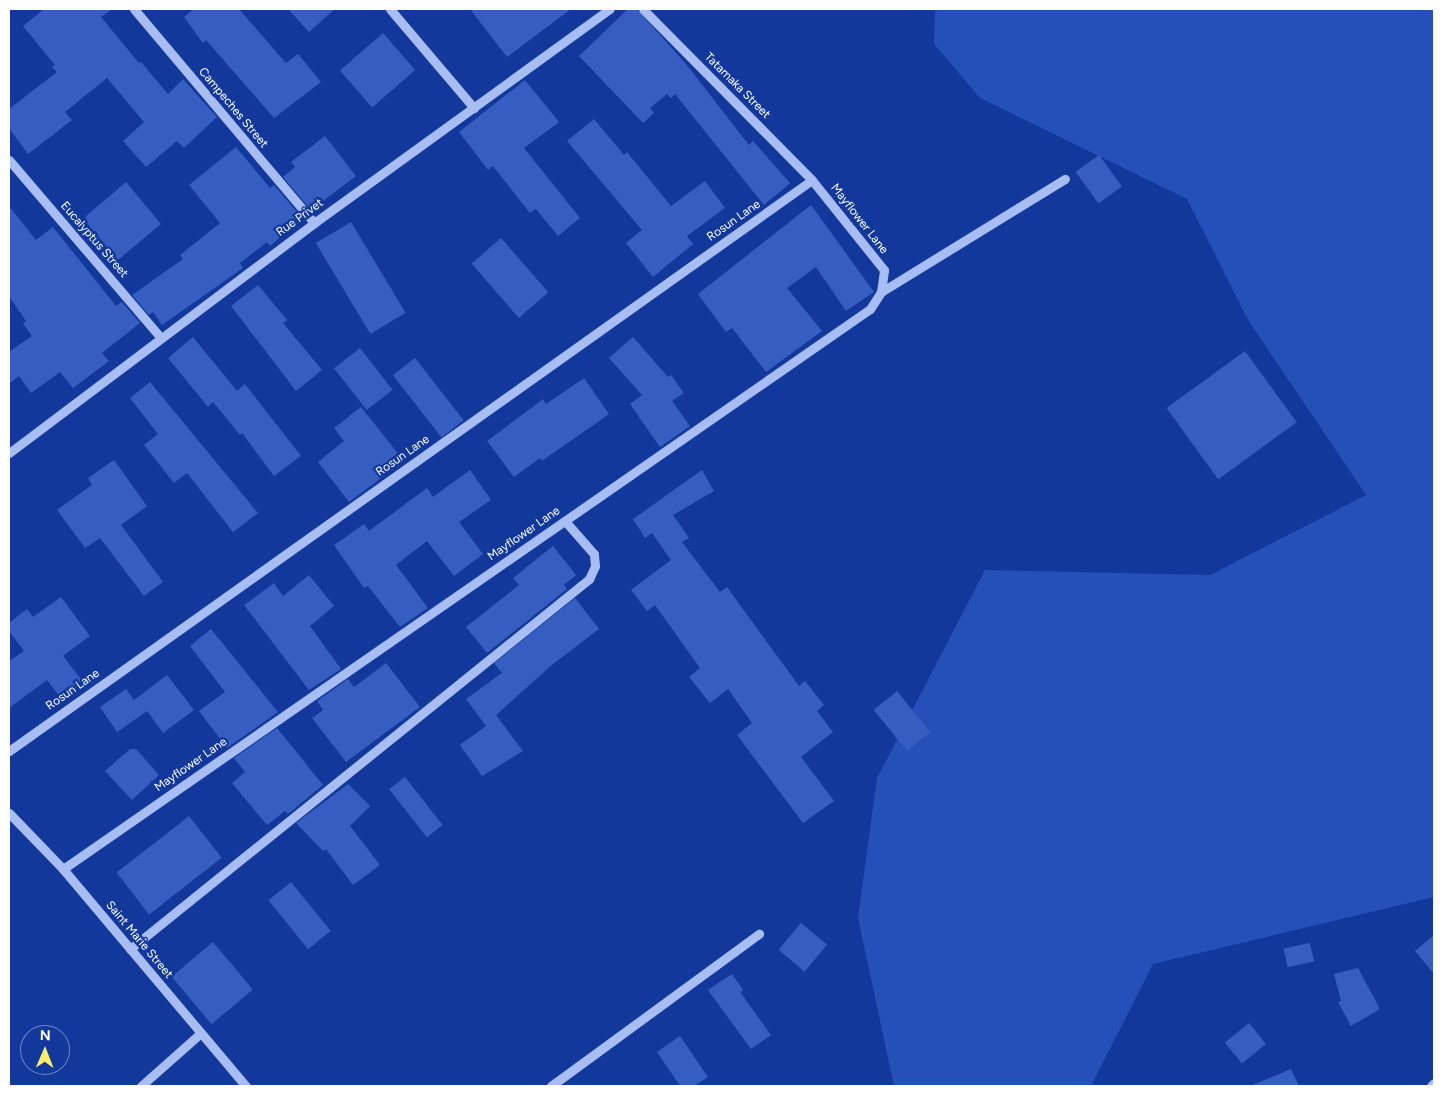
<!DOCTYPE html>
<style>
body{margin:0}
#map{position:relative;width:1443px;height:1095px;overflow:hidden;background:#12389b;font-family:Figtree,sans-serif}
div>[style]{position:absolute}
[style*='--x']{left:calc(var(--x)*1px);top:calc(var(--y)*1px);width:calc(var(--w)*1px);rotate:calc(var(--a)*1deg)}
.green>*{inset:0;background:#2550b9}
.building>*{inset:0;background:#365ec1;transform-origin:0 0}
.minor>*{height:9px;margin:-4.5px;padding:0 4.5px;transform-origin:4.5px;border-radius:4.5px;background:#a7bdf4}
span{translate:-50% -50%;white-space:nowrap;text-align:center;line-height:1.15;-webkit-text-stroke:4.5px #12389b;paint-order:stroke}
.street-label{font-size:12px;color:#fff}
.frame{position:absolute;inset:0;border:10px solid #fff;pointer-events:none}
.north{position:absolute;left:20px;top:1025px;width:50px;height:50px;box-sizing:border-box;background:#12389b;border:1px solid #7188c3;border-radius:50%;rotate:1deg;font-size:14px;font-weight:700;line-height:20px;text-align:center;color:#fff}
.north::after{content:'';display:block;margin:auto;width:18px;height:22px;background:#ffec6a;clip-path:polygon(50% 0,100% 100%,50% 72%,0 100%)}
</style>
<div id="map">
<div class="green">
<i style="clip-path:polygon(935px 9px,1434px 9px,1434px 897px,1153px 964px,1091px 1086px,894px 1086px,858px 918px,877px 778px,985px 570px,1210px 575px,1366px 495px,1248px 320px,1187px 199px,980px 98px,934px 44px)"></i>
</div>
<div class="building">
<i style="clip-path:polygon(44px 9px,112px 9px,101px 17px,139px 63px,141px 62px,168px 94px,183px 79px,217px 117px,184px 148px,177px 141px,146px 167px,123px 141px,144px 122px,107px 78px,65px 112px,72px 120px,28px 154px,9px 128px,9px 109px,57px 72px,52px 67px,55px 65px,23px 26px)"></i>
<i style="clip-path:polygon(194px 9px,239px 9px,286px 63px,298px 54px,321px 82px,274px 118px,206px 40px,203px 43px,184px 17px)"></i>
<i style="clip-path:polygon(288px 9px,335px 9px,309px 32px)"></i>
<i style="clip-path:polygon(470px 9px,571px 9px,507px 57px)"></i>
<i style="clip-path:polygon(628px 9px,637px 9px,686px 64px,749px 145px,753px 141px,790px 183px,764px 205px,675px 94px,671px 98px,667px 94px,650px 108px,654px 113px,643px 123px,579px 56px)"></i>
<i style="left:383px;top:33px;width:49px;height:57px;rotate:49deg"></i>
<i style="clip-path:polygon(525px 80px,559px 122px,524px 148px,580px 218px,558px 236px,536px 209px,530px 213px,493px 166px,488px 170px,459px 132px)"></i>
<i style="clip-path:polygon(594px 119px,624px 155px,627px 152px,671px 206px,705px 181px,725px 208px,687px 236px,693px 244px,653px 277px,626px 243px,642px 230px,567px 141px)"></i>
<i style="clip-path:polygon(325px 136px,356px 176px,311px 210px,283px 177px,295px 167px,291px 162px)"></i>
<i style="clip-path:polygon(236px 147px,270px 188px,274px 185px,302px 218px,270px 246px,267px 242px,240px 263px,243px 268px,162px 325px,153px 312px,149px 315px,132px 295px,183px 259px,180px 255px,220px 223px,189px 185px)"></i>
<i style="left:1099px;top:155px;width:39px;height:29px;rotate:54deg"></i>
<i style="clip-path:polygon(126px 182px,161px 224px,118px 260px,86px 222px,86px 216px)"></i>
<i style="clip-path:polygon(811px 205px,874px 292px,846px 311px,816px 267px,787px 288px,822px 331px,766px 372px,732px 328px,726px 332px,698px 294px)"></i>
<i style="clip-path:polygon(9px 206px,36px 240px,53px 227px,116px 306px,122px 302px,140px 323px,102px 353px,109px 361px,73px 388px,60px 372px,31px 393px,19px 376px,9px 384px,9px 352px,32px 336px,23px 324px,26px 321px,9px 296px)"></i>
<i style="left:351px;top:222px;width:106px;height:41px;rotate:59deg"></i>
<i style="left:501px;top:238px;width:72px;height:39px;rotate:49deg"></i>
<i style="clip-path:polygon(258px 285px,287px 320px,283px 323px,322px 370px,296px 391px,231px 306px)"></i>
<i style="clip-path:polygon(193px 337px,237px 391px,245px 384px,301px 456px,274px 476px,242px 433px,240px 435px,213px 402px,208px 407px,168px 358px)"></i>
<i style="clip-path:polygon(633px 337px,668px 377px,671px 375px,684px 393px,672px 401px,690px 426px,660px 447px,630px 404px,642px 395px,609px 358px)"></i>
<i style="left:360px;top:348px;width:53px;height:33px;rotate:52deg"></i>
<i style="left:1245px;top:351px;width:88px;height:97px;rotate:54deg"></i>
<i style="left:415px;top:358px;width:79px;height:28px;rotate:52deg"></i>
<i style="clip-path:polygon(584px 378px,609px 414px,542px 461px,540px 458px,514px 477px,487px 441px,543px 399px,546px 404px)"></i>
<i style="clip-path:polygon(150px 382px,258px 513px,233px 532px,187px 473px,174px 483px,144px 445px,158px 434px,130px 398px)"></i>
<i style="clip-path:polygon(361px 407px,404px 461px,349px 502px,318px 462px,344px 441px,334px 428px)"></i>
<i style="clip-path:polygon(114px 460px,147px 506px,121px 525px,163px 582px,144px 596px,100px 538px,85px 548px,57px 510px,92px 485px,88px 478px)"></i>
<i style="clip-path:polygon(470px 470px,491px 500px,459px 522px,483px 554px,454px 576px,427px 541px,396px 565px,428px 608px,400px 627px,368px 586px,364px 588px,334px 545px,364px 524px,369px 531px,427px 488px,433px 497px)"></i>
<i style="clip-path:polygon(702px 470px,714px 491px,673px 515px,689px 538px,682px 542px,720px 592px,727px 587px,799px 686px,805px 681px,824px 705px,817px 711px,833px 732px,801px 757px,834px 801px,803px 823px,737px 735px,752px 723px,728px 689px,710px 703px,689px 677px,700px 668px,655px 605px,647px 611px,631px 590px,671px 560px,652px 533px,645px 538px,633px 519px)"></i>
<i style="clip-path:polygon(553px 546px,576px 575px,564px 585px,567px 589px,487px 653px,466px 627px,519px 585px,513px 578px)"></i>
<i style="clip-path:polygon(309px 575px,334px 606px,310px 626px,341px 669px,309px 690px,244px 605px,274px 583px,283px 596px)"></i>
<i style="clip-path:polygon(61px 597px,90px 636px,63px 656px,85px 684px,63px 701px,47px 680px,9px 708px,9px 661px,24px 651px,9px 631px,9px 623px,27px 609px,33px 617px)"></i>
<i style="clip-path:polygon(575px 598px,599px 629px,553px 664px,496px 715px,523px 751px,482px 776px,460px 745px,486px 726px,466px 699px,502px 673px,494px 663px)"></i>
<i style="clip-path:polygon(211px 629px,278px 712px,227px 748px,199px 711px,225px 692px,190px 646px)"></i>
<i style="clip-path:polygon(386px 663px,420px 707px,346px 762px,312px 718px,323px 710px,317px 701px,348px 679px,354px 687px)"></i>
<i style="clip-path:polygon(167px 675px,194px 710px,163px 733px,147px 711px,117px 732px,100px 707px,126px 689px,134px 700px)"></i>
<i style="left:897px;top:691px;width:53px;height:30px;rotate:51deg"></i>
<i style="clip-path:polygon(277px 728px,323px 785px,288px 814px,285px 811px,267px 825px,232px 783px,245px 772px,234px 758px)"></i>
<i style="clip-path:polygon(130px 749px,136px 749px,159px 775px,132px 800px,105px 771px)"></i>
<i style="left:405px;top:777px;width:61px;height:20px;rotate:52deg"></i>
<i style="clip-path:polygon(348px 784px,370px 806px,350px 826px,380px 865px,353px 885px,326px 849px,323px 851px,296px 823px)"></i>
<i style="left:189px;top:816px;width:53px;height:92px;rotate:52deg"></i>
<i style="left:291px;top:882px;width:63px;height:29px;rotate:51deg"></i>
<i style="left:801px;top:923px;width:34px;height:35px;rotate:40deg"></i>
<i style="clip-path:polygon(1434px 935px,1434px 974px,1415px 951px)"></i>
<i style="left:213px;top:942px;width:62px;height:54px;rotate:50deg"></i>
<i style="left:1310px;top:943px;width:19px;height:27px;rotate:78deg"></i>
<i style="clip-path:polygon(1358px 968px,1380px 1009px,1351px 1026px,1338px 1002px,1341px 1001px,1334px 974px)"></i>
<i style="clip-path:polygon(732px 974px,743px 990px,740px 992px,771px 1035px,751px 1049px,708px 990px)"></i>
<i style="left:1249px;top:1023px;width:27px;height:31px;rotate:51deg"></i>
<i style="clip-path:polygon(680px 1036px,708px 1077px,694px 1086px,680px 1086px,657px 1052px)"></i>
<i style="clip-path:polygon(1291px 1069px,1299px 1086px,1250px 1086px)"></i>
</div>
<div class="minor">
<i style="--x:134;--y:9;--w:280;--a:49.9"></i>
<i style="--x:390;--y:9;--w:130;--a:49.7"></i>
<i style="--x:9;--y:160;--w:233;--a:49.5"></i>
<i style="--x:881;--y:292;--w:216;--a:-31.6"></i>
<i style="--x:9;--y:453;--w:382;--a:-37"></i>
<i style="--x:314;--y:223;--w:365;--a:-35.9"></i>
<i style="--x:9;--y:751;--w:985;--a:-35.42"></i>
<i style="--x:9;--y:813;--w:78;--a:46"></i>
<i style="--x:63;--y:869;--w:284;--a:49.9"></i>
<i style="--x:63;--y:869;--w:982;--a:-34.76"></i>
<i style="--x:870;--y:309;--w:20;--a:-57"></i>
<i style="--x:881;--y:292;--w:22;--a:-82"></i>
<i style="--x:884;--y:270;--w:115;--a:-128.7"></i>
<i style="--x:812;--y:180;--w:240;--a:-134.7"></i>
<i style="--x:130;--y:949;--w:590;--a:-38.87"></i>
<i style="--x:589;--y:579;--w:14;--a:-65"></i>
<i style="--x:595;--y:566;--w:12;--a:-95"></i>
<i style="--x:594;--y:554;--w:44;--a:-131.3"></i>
<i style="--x:141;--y:1086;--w:80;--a:-41.5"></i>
<i style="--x:551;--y:1086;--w:258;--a:-36.2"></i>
<i style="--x:1431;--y:1086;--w:4;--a:-45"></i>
</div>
<div class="street-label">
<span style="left:737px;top:86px;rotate:45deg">Tatamaka Street</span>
<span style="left:233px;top:108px;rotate:50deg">Campeches Street</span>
<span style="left:300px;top:218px;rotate:-36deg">Rue Privet</span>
<span style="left:859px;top:219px;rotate:52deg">Mayflower Lane</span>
<span style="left:734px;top:221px;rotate:-35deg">Rosun Lane</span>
<span style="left:94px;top:240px;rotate:49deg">Eucalyptus Street</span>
<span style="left:403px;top:456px;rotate:-35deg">Rosun Lane</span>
<span style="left:524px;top:534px;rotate:-35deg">Mayflower Lane</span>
<span style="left:73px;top:690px;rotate:-35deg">Rosun Lane</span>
<span style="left:191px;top:765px;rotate:-35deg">Mayflower Lane</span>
<span style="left:139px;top:940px;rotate:50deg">Saint Marie Street</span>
</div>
<div class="frame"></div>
<div class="north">N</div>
</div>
